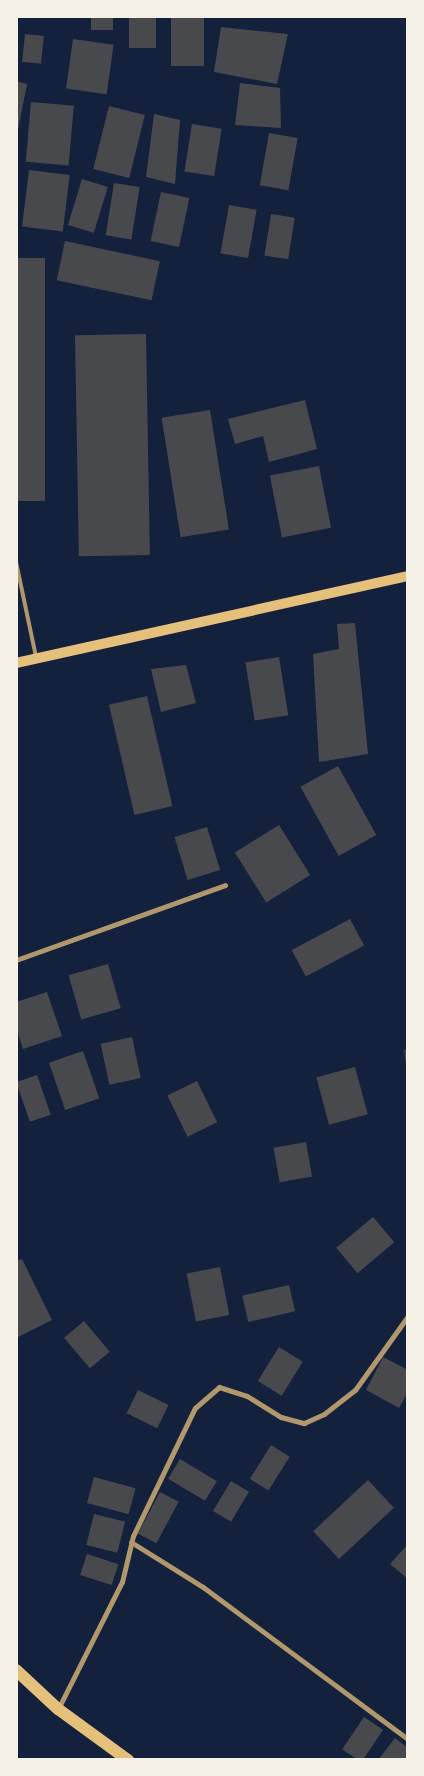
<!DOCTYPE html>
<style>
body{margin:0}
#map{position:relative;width:424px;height:1776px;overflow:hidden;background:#14213d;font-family:Spectral,serif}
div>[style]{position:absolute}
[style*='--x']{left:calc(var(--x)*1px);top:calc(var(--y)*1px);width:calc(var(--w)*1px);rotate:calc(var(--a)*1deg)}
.building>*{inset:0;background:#48494c;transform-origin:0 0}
.service>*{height:4px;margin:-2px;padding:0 2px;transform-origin:2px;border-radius:2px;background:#b1986c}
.minor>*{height:5px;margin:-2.5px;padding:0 2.5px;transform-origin:2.5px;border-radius:2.5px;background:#b1986c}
.secondary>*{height:10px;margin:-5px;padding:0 5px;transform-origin:5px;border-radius:5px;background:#e5c07b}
.primary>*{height:12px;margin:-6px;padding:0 6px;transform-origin:6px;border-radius:6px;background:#e5c07b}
span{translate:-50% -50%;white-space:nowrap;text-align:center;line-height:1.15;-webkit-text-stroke:5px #f6f1e7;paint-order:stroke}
.frame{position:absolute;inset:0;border:18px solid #f6f1e7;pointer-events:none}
</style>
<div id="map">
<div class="building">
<i style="left:91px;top:16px;width:22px;height:14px"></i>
<i style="left:129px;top:16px;width:27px;height:32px"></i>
<i style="left:171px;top:16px;width:33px;height:50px"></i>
<i style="clip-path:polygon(221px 27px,288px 34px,277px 84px,214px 72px)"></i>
<i style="left:25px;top:34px;width:19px;height:28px;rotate:6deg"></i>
<i style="left:73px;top:39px;width:41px;height:50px;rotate:8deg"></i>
<i style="clip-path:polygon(16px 81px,27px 84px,18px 130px,16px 130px)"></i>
<i style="clip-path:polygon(240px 83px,280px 88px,281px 128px,235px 125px)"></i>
<i style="left:31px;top:102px;width:43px;height:60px;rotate:5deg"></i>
<i style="left:109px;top:106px;width:37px;height:65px;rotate:14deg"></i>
<i style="clip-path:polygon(154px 114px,180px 120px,175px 184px,146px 177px)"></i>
<i style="left:192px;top:124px;width:30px;height:48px;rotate:9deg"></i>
<i style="left:269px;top:133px;width:29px;height:53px;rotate:10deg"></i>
<i style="left:29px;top:170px;width:41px;height:57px;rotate:7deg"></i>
<i style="left:82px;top:179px;width:27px;height:48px;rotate:17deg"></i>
<i style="left:114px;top:183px;width:26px;height:53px;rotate:9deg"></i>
<i style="left:161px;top:192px;width:29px;height:50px;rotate:12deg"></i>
<i style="left:229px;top:205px;width:28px;height:49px;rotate:10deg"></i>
<i style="left:271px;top:214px;width:24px;height:42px;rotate:9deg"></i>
<i style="left:65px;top:241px;width:97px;height:40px;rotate:12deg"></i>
<i style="left:16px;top:258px;width:29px;height:243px"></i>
<i style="left:146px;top:334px;width:221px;height:71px;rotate:89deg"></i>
<i style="clip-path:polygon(305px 400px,317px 449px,269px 462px,263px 436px,235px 444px,228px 419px)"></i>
<i style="left:210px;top:410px;width:121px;height:49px;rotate:81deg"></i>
<i style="left:319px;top:466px;width:63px;height:50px;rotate:79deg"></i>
<i style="clip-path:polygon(355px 623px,368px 754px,319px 762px,313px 654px,339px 649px,337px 624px)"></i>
<i style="left:279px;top:657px;width:59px;height:34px;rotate:81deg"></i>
<i style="clip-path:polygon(186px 665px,196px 703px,161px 712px,151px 669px)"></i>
<i style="left:147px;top:696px;width:113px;height:39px;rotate:77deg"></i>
<i style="left:338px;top:766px;width:79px;height:43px;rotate:61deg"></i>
<i style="left:279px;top:825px;width:59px;height:52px;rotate:58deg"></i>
<i style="left:207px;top:827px;width:45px;height:34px;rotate:73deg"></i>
<i style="left:350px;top:919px;width:30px;height:66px;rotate:62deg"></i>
<i style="left:108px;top:964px;width:46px;height:41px;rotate:74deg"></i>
<i style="clip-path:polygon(47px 992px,62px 1036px,23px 1049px,16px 1027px,16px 1002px)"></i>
<i style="left:132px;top:1037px;width:42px;height:32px;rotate:78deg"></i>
<i style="clip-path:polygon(408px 1049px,408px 1072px,407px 1072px,404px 1050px)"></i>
<i style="left:83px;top:1051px;width:50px;height:36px;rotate:71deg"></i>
<i style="left:355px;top:1067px;width:49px;height:40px;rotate:75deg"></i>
<i style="left:37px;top:1075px;width:42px;height:22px;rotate:71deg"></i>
<i style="left:197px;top:1081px;width:46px;height:33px;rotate:64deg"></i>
<i style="left:306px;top:1142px;width:35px;height:33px;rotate:80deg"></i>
<i style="left:373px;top:1217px;width:33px;height:48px;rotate:50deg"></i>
<i style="clip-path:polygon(22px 1259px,52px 1320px,16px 1338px,16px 1261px)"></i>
<i style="left:220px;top:1267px;width:49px;height:34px;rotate:79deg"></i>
<i style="left:289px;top:1285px;width:27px;height:48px;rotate:77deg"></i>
<i style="left:84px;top:1321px;width:40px;height:26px;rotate:50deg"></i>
<i style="left:279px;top:1347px;width:28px;height:40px;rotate:32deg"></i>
<i style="clip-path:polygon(383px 1357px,408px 1370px,408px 1392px,399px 1408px,366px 1390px)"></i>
<i style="left:138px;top:1390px;width:34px;height:26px;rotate:26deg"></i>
<i style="left:271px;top:1445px;width:22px;height:40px;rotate:32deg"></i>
<i style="left:180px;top:1459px;width:43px;height:23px;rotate:31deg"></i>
<i style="left:94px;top:1477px;width:43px;height:27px;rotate:15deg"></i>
<i style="left:368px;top:1480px;width:38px;height:75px;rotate:47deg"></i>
<i style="left:231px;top:1481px;width:21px;height:35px;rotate:31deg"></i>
<i style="left:160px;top:1492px;width:21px;height:47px;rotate:28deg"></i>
<i style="left:94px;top:1514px;width:32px;height:32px;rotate:14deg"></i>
<i style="clip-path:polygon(408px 1544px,408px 1579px,390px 1564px)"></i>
<i style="left:87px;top:1554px;width:33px;height:22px;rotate:18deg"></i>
<i style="left:364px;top:1717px;width:23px;height:39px;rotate:34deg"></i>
<i style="clip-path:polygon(395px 1738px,408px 1748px,405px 1760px,378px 1760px)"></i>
</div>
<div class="service">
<i style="--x:16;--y:562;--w:97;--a:78.1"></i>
</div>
<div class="minor">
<i style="--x:16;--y:960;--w:222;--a:-19.7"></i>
<i style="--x:131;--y:1542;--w:85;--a:32"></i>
<i style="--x:203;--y:1587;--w:255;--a:36.6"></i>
<i style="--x:58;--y:1709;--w:142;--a:-63.3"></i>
<i style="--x:122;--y:1582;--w:47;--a:-76.6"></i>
<i style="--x:133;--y:1536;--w:142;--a:-64.2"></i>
<i style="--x:195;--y:1408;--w:32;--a:-41"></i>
<i style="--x:219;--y:1387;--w:29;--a:18"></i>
<i style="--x:247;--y:1396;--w:40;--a:32"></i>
<i style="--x:281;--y:1417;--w:24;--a:15"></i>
<i style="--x:304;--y:1423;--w:22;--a:-24"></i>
<i style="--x:324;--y:1414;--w:39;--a:-38"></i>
<i style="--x:355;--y:1390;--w:91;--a:-54.4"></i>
</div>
<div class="secondary">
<i style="--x:16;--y:663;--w:402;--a:-12.5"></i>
</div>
<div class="primary">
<i style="--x:16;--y:1670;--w:57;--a:42.9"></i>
<i style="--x:58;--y:1709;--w:87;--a:36.1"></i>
</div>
<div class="frame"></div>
</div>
